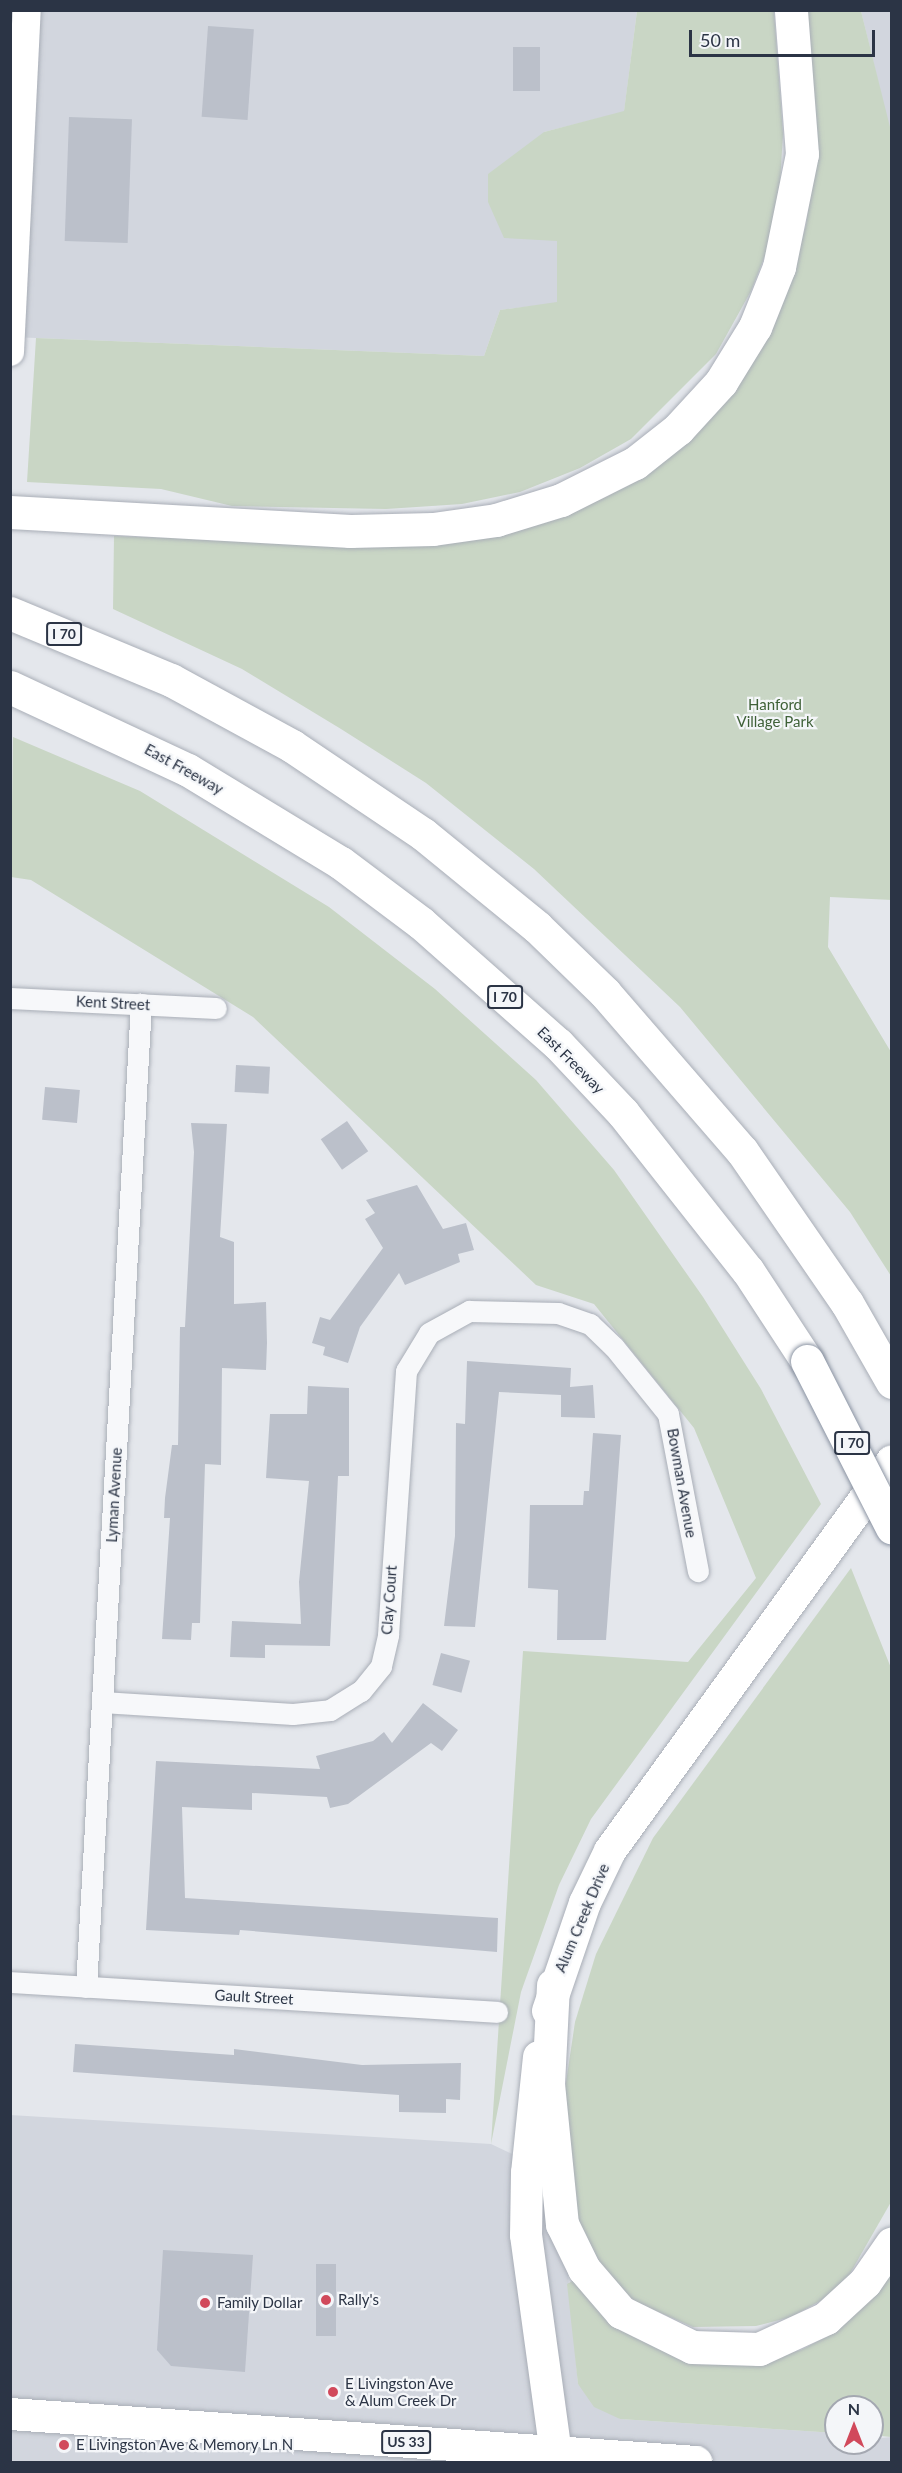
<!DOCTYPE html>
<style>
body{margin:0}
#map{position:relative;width:902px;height:2473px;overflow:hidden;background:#e4e7ec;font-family:Lato,sans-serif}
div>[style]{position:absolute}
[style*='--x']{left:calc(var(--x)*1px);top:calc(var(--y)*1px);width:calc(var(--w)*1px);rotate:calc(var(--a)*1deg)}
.built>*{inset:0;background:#d2d6de}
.green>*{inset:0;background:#c9d6c5}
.building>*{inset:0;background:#bbc0ca;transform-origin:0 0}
.roads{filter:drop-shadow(0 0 2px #a9aeb7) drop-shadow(0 0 2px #a9aeb7)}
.street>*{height:21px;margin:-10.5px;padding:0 10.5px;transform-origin:10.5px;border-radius:10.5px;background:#f7f8fa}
.secondary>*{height:28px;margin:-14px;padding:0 14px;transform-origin:14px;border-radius:14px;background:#fff}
.primary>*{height:32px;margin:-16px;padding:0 16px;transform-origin:16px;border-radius:16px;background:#fff}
.highway>*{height:33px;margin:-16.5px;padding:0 16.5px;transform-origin:16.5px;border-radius:16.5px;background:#fff}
.bridges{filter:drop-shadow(0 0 2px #8b94a3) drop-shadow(0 0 2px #8b94a3)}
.highway-bridge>*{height:33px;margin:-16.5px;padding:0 16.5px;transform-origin:16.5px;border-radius:16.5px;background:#fff}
.dots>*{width:16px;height:16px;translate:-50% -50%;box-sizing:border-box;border:3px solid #f4f6f9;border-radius:50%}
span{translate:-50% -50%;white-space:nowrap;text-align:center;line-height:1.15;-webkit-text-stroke:4.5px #f4f6f9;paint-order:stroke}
.shield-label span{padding:2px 4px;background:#f4f6f9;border:2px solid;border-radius:4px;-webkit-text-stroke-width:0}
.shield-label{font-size:14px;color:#2b3445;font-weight:700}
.park-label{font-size:15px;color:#3f6138}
.street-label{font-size:15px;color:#2b3445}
.poi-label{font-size:15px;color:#2b3445}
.left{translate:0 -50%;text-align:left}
.frame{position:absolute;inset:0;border:12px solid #2b3445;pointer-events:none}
.north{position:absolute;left:824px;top:2395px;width:60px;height:60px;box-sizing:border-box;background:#f4f6f9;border:2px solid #a4a8b1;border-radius:50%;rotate:0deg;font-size:16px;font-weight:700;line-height:24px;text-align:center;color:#2b3445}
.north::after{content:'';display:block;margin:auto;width:21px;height:27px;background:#d1495b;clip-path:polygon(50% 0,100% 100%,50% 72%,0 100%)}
.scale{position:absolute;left:689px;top:30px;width:186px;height:27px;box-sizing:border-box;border:3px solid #2b3445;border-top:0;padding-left:8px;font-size:18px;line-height:21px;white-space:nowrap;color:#2b3445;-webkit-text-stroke:4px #f4f6f9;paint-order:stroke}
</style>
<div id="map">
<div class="built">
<i style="clip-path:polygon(12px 11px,702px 11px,637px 11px,624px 112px,544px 132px,557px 241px,557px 303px,500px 310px,484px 356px,11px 337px)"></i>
<i style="clip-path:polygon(861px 11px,891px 11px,891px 135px)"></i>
<i style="clip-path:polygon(10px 2115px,491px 2144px,559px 2176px,578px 2384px,620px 2419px,836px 2433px,836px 2443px,891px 2437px,891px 2462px,11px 2462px)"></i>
</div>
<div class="green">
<i style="clip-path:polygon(702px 10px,774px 11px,783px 134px,780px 183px,768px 248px,751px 291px,716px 354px,631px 439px,580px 468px,520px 492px,462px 504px,386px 509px,232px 506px,161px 489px,27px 482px,36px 338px,484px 356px,500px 310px,557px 302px,557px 241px,504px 238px,488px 202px,488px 174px,544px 132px,624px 111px,637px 11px)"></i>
<i style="clip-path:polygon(806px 11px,861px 11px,892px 135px,892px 900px,830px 897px,828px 947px,891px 1052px,891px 1276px,850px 1212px,680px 1007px,534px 869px,426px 783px,341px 729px,242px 669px,113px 609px,114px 536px,327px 543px,496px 534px,553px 520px,610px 495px,653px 467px,705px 421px,761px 350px,788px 288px,806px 225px,814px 169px)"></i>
<i style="clip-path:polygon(13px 737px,140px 791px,329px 907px,435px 989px,536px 1080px,614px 1170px,703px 1297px,761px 1389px,821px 1504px,591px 1819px,559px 1885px,521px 1992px,491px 2144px,523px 1651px,688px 1662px,756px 1578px,694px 1428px,594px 1304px,536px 1285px,253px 1017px,31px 880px,11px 877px)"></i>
<i style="clip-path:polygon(851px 1568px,891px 1668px,891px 2202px,848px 2277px,822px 2300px,791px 2317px,756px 2326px,693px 2327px,624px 2297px,579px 2244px,565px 2089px,575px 2022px,596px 1954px,653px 1838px)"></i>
<i style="clip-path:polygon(891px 2269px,891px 2437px,872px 2435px,872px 2407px,836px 2407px,836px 2433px,620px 2419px,594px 2407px,578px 2384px,567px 2284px,576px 2279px,625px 2332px,653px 2346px,766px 2359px,801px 2350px,832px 2334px)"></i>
</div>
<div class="building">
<i style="left:208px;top:26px;width:46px;height:91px;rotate:4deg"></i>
<i style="left:513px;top:47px;width:27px;height:44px"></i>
<i style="left:69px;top:117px;width:63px;height:124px;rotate:2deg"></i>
<i style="left:236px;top:1065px;width:34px;height:27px;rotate:3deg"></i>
<i style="left:45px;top:1087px;width:35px;height:33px;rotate:5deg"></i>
<i style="left:347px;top:1121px;width:37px;height:32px;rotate:55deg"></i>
<i style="clip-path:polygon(191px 1123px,227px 1124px,220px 1237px,234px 1242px,234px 1304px,266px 1302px,267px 1343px,266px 1370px,222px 1368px,221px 1465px,205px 1464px,200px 1623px,192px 1623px,191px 1640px,162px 1639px,170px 1518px,164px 1518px,165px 1498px,172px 1445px,178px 1445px,180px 1327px,185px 1327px,194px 1152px)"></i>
<i style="clip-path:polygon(417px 1185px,443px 1229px,466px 1223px,474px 1250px,458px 1254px,460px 1262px,405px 1285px,399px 1273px,360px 1327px,348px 1363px,323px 1355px,325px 1347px,312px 1343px,320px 1317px,330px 1320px,383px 1248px,365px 1219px,375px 1213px,366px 1200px)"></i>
<i style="clip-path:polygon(467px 1361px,571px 1368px,570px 1387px,593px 1385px,595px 1418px,561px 1417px,561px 1395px,499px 1392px,475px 1627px,444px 1626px,455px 1536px,456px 1423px,465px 1424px)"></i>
<i style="clip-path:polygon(308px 1386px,349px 1388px,349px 1476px,338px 1476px,330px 1646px,265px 1645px,265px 1658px,230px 1657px,232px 1621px,301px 1624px,299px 1582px,309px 1481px,266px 1478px,270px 1414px,307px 1414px)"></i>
<i style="clip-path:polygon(593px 1433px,621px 1435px,606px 1640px,557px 1640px,558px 1590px,528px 1588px,530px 1505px,583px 1505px,584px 1491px,589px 1491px)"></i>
<i style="left:441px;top:1653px;width:30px;height:33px;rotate:15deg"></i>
<i style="clip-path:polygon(423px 1703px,458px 1730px,442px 1751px,431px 1743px,348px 1804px,330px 1808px,327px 1797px,252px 1793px,252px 1810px,182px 1807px,185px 1898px,498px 1918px,497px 1952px,240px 1930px,239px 1935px,146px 1930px,156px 1761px,320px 1769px,316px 1756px,373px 1741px,384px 1732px,392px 1743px)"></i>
<i style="clip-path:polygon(75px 2044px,234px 2055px,234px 2049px,362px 2065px,461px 2063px,460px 2100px,446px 2099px,446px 2113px,399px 2112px,399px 2095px,73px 2072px)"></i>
<i style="clip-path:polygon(163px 2250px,253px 2255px,245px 2372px,171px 2366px,157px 2350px)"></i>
<i style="left:316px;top:2264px;width:20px;height:72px"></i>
</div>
<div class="roads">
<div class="street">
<i style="--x:10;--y:998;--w:206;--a:2.8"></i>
<i style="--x:102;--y:1702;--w:191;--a:3.6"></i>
<i style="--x:293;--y:1714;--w:37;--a:-6"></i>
<i style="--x:330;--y:1710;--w:36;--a:-32"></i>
<i style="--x:361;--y:1691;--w:32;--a:-51"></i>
<i style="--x:381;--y:1666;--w:32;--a:-77"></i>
<i style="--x:388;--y:1635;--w:265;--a:-86.1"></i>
<i style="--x:406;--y:1371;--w:44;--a:-58.8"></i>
<i style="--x:429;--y:1333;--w:46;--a:-28.8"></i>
<i style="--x:469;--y:1311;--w:89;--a:1.3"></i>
<i style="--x:558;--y:1313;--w:34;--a:19"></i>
<i style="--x:590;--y:1324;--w:33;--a:44"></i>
<i style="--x:614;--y:1347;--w:86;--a:51.1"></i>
<i style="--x:668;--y:1414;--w:160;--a:79.2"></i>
<i style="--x:10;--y:1982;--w:488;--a:3.5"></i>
<i style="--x:86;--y:1987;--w:985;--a:-86.8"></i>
</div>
<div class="secondary">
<i style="--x:10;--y:352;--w:342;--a:-87.2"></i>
</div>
<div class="primary">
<i style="--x:548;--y:2011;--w:114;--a:-71.1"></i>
<i style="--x:585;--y:1903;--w:58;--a:-64.3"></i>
<i style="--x:610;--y:1851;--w:481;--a:-54.1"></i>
<i style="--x:539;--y:2057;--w:117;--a:95.9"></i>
<i style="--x:527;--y:2173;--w:62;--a:90.9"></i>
<i style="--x:526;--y:2235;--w:229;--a:82.2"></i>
<i style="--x:10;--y:2414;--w:688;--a:4"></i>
</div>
<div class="highway">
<i style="--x:10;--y:512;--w:341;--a:3.2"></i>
<i style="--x:350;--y:531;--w:83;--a:-1.4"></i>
<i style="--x:433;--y:529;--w:64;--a:-8.1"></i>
<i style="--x:496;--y:520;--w:68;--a:-17.1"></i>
<i style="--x:561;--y:500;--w:83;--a:-26.6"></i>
<i style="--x:635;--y:463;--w:55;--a:-38.3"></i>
<i style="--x:678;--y:429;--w:64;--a:-47.5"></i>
<i style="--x:721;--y:382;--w:65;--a:-58.3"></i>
<i style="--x:755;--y:327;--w:65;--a:-68.2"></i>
<i style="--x:779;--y:267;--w:115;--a:-78.5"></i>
<i style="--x:802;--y:154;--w:144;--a:-94.4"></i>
<i style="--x:10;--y:613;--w:174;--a:22.6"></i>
<i style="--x:171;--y:680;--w:138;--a:28.6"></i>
<i style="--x:292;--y:746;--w:158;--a:33.9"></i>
<i style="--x:423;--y:834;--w:147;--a:39.2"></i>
<i style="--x:537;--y:927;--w:95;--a:44.1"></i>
<i style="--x:605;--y:993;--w:209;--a:49.1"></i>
<i style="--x:742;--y:1151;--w:185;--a:55.4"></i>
<i style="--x:847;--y:1303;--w:91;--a:60.3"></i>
<i style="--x:10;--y:687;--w:196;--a:25"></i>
<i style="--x:188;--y:770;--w:179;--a:31.3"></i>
<i style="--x:341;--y:863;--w:100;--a:36.9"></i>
<i style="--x:421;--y:923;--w:183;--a:41.5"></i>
<i style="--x:558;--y:1044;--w:95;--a:46.7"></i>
<i style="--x:623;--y:1113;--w:201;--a:51.7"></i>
<i style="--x:748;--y:1271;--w:108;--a:56.8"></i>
<i style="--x:553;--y:1985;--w:99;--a:92.9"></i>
<i style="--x:548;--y:2084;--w:141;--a:84.3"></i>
<i style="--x:562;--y:2224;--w:50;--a:63.9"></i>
<i style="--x:584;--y:2269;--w:57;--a:49.3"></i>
<i style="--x:621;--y:2312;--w:79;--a:26.2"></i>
<i style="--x:692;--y:2347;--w:67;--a:1.7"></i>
<i style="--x:759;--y:2349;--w:74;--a:-24.8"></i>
<i style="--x:826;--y:2318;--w:53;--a:-42.7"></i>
<i style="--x:865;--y:2282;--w:47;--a:-55.3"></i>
</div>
</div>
<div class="bridges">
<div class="highway-bridge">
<i style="--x:807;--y:1361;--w:187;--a:63"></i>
</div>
</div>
<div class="dots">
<i style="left:326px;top:2300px;background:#d1495b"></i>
<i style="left:205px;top:2303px;background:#d1495b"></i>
<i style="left:333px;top:2392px;background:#d1495b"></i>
<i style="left:64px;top:2445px;background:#d1495b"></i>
</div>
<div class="shield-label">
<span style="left:64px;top:634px">I 70</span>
<span style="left:505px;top:997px">I 70</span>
<span style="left:852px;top:1443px">I 70</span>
<span style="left:406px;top:2442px">US 33</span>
</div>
<div class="park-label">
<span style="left:775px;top:713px">Hanford<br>Village Park</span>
</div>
<div class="street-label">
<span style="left:184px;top:769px;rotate:29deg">East Freeway</span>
<span style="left:113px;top:1003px;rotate:3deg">Kent Street</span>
<span style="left:571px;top:1060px;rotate:45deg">East Freeway</span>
<span style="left:682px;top:1483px;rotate:80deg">Bowman Avenue</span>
<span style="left:114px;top:1495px;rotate:-87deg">Lyman Avenue</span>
<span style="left:389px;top:1600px;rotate:-86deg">Clay Court</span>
<span style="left:582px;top:1918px;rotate:-67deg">Alum Creek Drive</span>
<span style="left:254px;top:1997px;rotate:3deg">Gault Street</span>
</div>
<div class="poi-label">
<span class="left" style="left:338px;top:2300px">Rally's</span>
<span class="left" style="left:217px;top:2303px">Family Dollar</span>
<span class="left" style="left:345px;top:2392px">E Livingston Ave<br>&amp; Alum Creek Dr</span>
<span class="left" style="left:76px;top:2445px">E Livingston Ave &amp; Memory Ln N</span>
</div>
<div class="frame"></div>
<div class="north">N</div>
<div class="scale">50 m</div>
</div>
